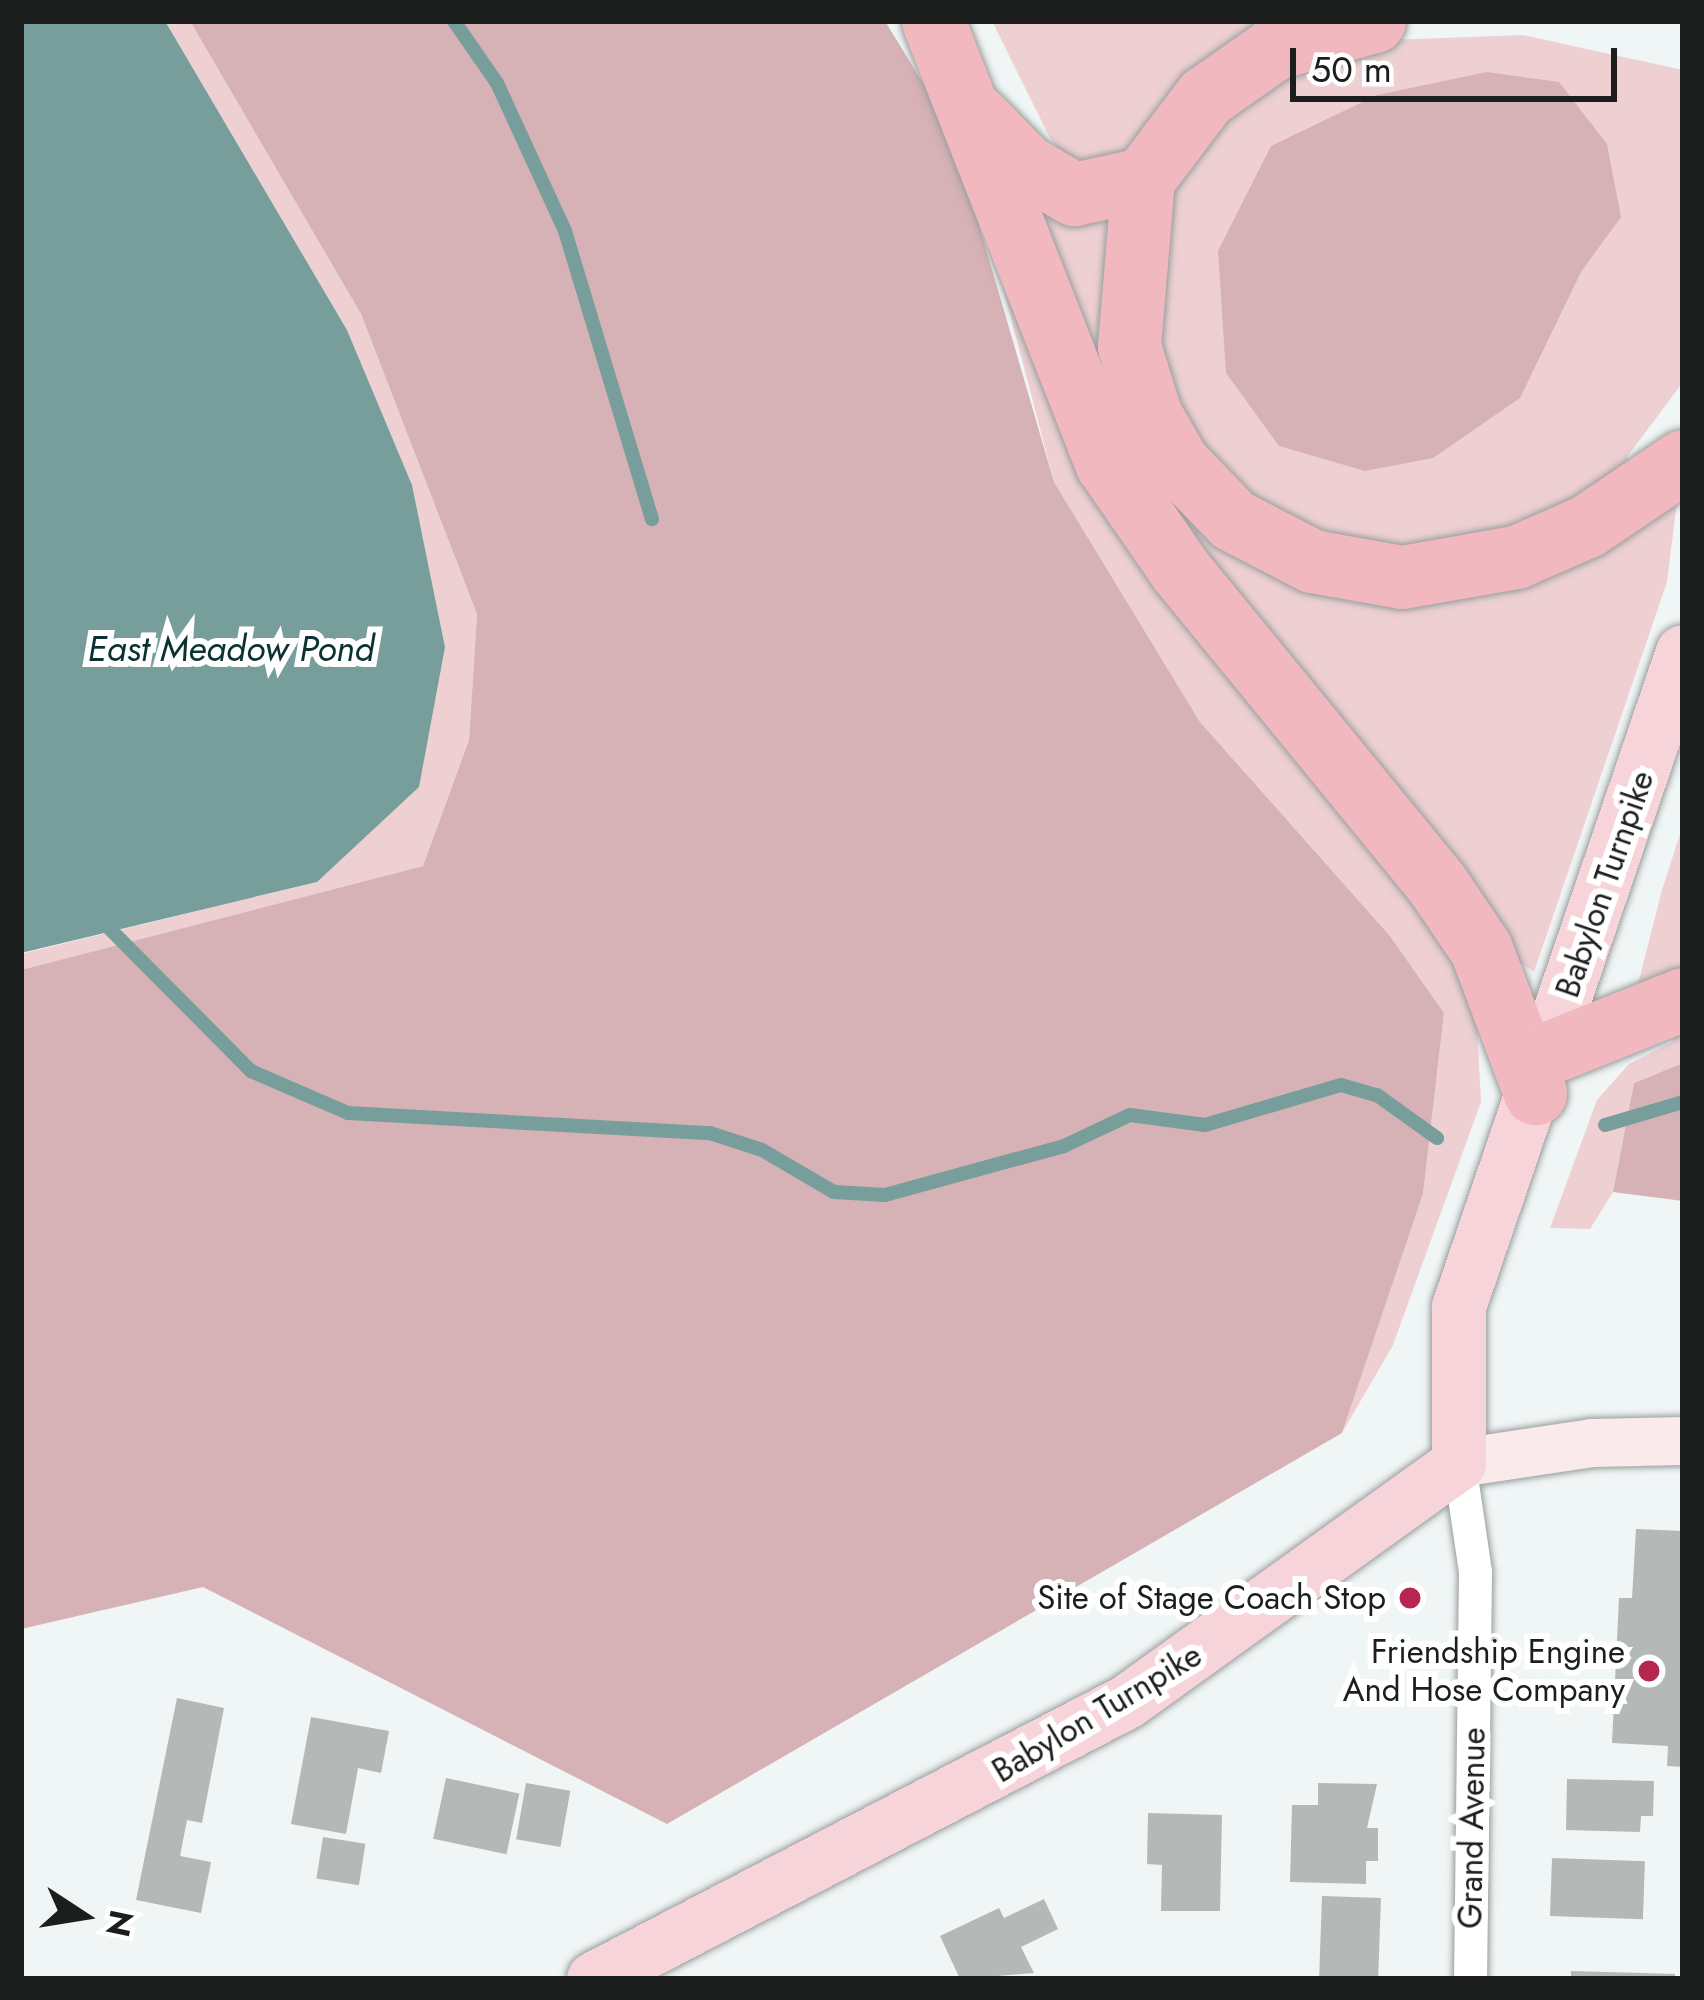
<!DOCTYPE html>
<style>
body{margin:0}
#map{position:relative;width:1704px;height:2000px;overflow:hidden;background:#f0f5f5;font-family:Jost,sans-serif}
div>[style]{position:absolute}
[style*='--x']{left:calc(var(--x)*1px);top:calc(var(--y)*1px);width:calc(var(--w)*1px);rotate:calc(var(--a)*1deg)}
.green>*{inset:0;background:#eed0d3}
.forest>*{inset:0;background:#d6b1b5}
.water>*{inset:0;background:#779e9b}
.stream>*{height:14px;margin:-7px;padding:0 7px;transform-origin:7px;border-radius:7px;background:#779e9b}
.building>*{inset:0;background:#b4b9b8;transform-origin:0 0}
.roads{filter:drop-shadow(0 0 3px #9a9f9e) drop-shadow(0 0 3px #9a9f9e)}
.street>*{height:33px;margin:-16.5px;padding:0 16.5px;transform-origin:16.5px;border-radius:16.5px;background:#fff}
.secondary>*{height:48px;margin:-24px;padding:0 24px;transform-origin:24px;border-radius:24px;background:#fbeaec}
.primary>*{height:54px;margin:-27px;padding:0 27px;transform-origin:27px;border-radius:27px;background:#f7d4d9}
.highway>*{height:63px;margin:-31.5px;padding:0 31.5px;transform-origin:31.5px;border-radius:31.5px;background:#f1b8c0}
.dots>*{width:33px;height:33px;translate:-50% -50%;box-sizing:border-box;border:6px solid #fff;border-radius:50%}
span{translate:-50% -50%;white-space:nowrap;text-align:center;line-height:1.15;-webkit-text-stroke:12px #fff;paint-order:stroke}
.street-label{font-size:33px;color:#1c1e1e}
.poi-label{font-size:33px;color:#1c1e1e}
.right{translate:-100% -50%;text-align:right}
.water-label{font-size:36px;color:#093230;font-style:italic}
.frame{position:absolute;inset:0;border:24px solid #1c1e1e;pointer-events:none}
.north{position:absolute;left:24px;top:1856px;width:120px;height:120px;-webkit-text-stroke:9px #fff;paint-order:stroke;rotate:102deg;font-size:33px;font-weight:700;line-height:48px;text-align:center;color:#1c1e1e}
.north::after{content:'';display:block;margin:auto;width:42px;height:54px;background:#1c1e1e;clip-path:polygon(50% 0,100% 100%,50% 72%,0 100%)}
.scale{position:absolute;left:1290px;top:48px;width:327px;height:54px;box-sizing:border-box;border:6px solid #1c1e1e;border-top:0;padding-left:15px;font-size:36px;line-height:42px;white-space:nowrap;color:#1c1e1e;-webkit-text-stroke:9px #fff;paint-order:stroke}
</style>
<div id="map">
<div class="green">
<i style="clip-path:polygon(165px 21px,190px 21px,361px 314px,477px 614px,469px 740px,423px 866px,21px 970px,21px 954px,317px 882px,445px 647px,412px 485px,347px 330px)"></i>
<i style="clip-path:polygon(992px 21px,1271px 21px,1144px 144px,1075px 170px,1051px 140px)"></i>
<i style="clip-path:polygon(1523px 35px,1683px 70px,1683px 382px,1627px 457px,1639px 474px,1526px 533px,1394px 554px,1253px 507px,1173px 404px,1143px 288px,1171px 183px,1252px 83px,1361px 41px)"></i>
<i style="clip-path:polygon(1031px 198px,1121px 205px,1105px 315px,1294px 580px,1678px 493px,1667px 582px,1534px 972px,1501px 949px,1150px 489px)"></i>
<i style="clip-path:polygon(1000px 276px,1475px 986px,1481px 1102px,1393px 1345px,1342px 1433px,1423px 1194px,1444px 1013px,1390px 936px,1200px 722px,1054px 482px)"></i>
<i style="clip-path:polygon(1683px 825px,1683px 975px,1636px 992px,1662px 890px)"></i>
<i style="clip-path:polygon(1683px 1019px,1683px 1063px,1634px 1083px,1613px 1192px,1590px 1229px,1550px 1228px,1597px 1100px,1629px 1064px,1674px 1041px,1669px 1024px)"></i>
</div>
<div class="forest">
<i style="clip-path:polygon(190px 21px,885px 21px,951px 129px,1054px 482px,1200px 722px,1390px 936px,1444px 1013px,1423px 1194px,1342px 1433px,667px 1824px,203px 1587px,21px 1629px,21px 970px,423px 866px,469px 740px,477px 614px,361px 314px)"></i>
<i style="clip-path:polygon(1487px 72px,1559px 82px,1607px 144px,1621px 217px,1581px 272px,1520px 398px,1433px 458px,1365px 471px,1279px 446px,1226px 373px,1218px 251px,1271px 146px,1377px 95px)"></i>
<i style="clip-path:polygon(1683px 1063px,1683px 1201px,1613px 1192px,1634px 1083px)"></i>
</div>
<div class="water">
<i style="clip-path:polygon(21px 21px,165px 21px,347px 330px,412px 485px,445px 647px,419px 787px,317px 882px,21px 953px)"></i>
</div>
<div class="stream">
<i style="--x:454;--y:21;--w:75;--a:55.3"></i>
<i style="--x:497;--y:83;--w:163;--a:65.3"></i>
<i style="--x:565;--y:231;--w:301;--a:73.2"></i>
<i style="--x:104;--y:923;--w:209;--a:45.2"></i>
<i style="--x:251;--y:1071;--w:106;--a:23.4"></i>
<i style="--x:348;--y:1113;--w:363;--a:3.2"></i>
<i style="--x:710;--y:1133;--w:55;--a:18.1"></i>
<i style="--x:762;--y:1150;--w:83;--a:30.3"></i>
<i style="--x:834;--y:1192;--w:51;--a:3.4"></i>
<i style="--x:885;--y:1195;--w:186;--a:-15.3"></i>
<i style="--x:1064;--y:1146;--w:73;--a:-25.2"></i>
<i style="--x:1130;--y:1115;--w:76;--a:7.6"></i>
<i style="--x:1205;--y:1125;--w:142;--a:-16.4"></i>
<i style="--x:1341;--y:1085;--w:37;--a:16"></i>
<i style="--x:1377;--y:1095;--w:74;--a:35.6"></i>
<i style="--x:1605;--y:1125;--w:81;--a:-16.4"></i>
</div>
<div class="building">
<i style="clip-path:polygon(1636px 1529px,1683px 1531px,1683px 1767px,1667px 1766px,1668px 1746px,1612px 1743px,1619px 1598px,1632px 1598px)"></i>
<i style="clip-path:polygon(177px 1698px,224px 1708px,202px 1823px,187px 1820px,180px 1856px,211px 1862px,201px 1913px,136px 1900px)"></i>
<i style="clip-path:polygon(311px 1717px,389px 1731px,381px 1773px,358px 1768px,346px 1834px,291px 1824px)"></i>
<i style="left:446px;top:1778px;width:75px;height:62px;rotate:12deg"></i>
<i style="clip-path:polygon(1567px 1779px,1654px 1781px,1653px 1816px,1641px 1816px,1640px 1832px,1566px 1830px)"></i>
<i style="left:526px;top:1783px;width:45px;height:57px;rotate:10deg"></i>
<i style="clip-path:polygon(1318px 1783px,1377px 1784px,1367px 1828px,1378px 1828px,1378px 1861px,1366px 1861px,1366px 1884px,1290px 1882px,1292px 1805px,1318px 1805px)"></i>
<i style="clip-path:polygon(1148px 1813px,1222px 1815px,1220px 1911px,1161px 1911px,1162px 1865px,1147px 1864px)"></i>
<i style="left:323px;top:1837px;width:43px;height:42px;rotate:9deg"></i>
<i style="left:1552px;top:1858px;width:93px;height:58px;rotate:2deg"></i>
<i style="left:1322px;top:1896px;width:59px;height:83px;rotate:2deg"></i>
<i style="clip-path:polygon(1044px 1899px,1058px 1929px,1021px 1947px,1034px 1973px,960px 1979px,940px 1936px,999px 1908px,1004px 1918px)"></i>
<i style="clip-path:polygon(1571px 1971px,1675px 1974px,1675px 1979px,1571px 1979px)"></i>
</div>
<div class="roads">
<div class="street">
<i style="--x:1459;--y:1463;--w:110;--a:81.6"></i>
<i style="--x:1475;--y:1572;--w:407;--a:90.7"></i>
</div>
<div class="secondary">
<i style="--x:1459;--y:1463;--w:135;--a:-8.5"></i>
<i style="--x:1593;--y:1443;--w:90;--a:-1.3"></i>
</div>
<div class="primary">
<i style="--x:594;--y:1979;--w:601;--a:-27.46"></i>
<i style="--x:1127;--y:1702;--w:409;--a:-35.7"></i>
<i style="--x:1459;--y:1463;--w:156;--a:-90"></i>
<i style="--x:1459;--y:1307;--w:692;--a:-71.12"></i>
</div>
<div class="highway">
<i style="--x:933;--y:21;--w:476;--a:68.6"></i>
<i style="--x:1107;--y:464;--w:129;--a:55.4"></i>
<i style="--x:1180;--y:570;--w:406;--a:50.7"></i>
<i style="--x:1437;--y:884;--w:78;--a:55.9"></i>
<i style="--x:1481;--y:949;--w:154;--a:69.4"></i>
<i style="--x:1374;--y:21;--w:103;--a:164.7"></i>
<i style="--x:1275;--y:48;--w:85;--a:145"></i>
<i style="--x:1205;--y:97;--w:103;--a:127.1"></i>
<i style="--x:1143;--y:179;--w:168;--a:94.8"></i>
<i style="--x:1129;--y:346;--w:71;--a:72.8"></i>
<i style="--x:1150;--y:414;--w:56;--a:60.3"></i>
<i style="--x:1178;--y:463;--w:79;--a:46"></i>
<i style="--x:1233;--y:520;--w:89;--a:27.4"></i>
<i style="--x:1312;--y:561;--w:91;--a:10.1"></i>
<i style="--x:1402;--y:577;--w:116;--a:-10"></i>
<i style="--x:1516;--y:557;--w:77;--a:-23.6"></i>
<i style="--x:1587;--y:526;--w:116;--a:-34.1"></i>
<i style="--x:977;--y:116;--w:70;--a:45.6"></i>
<i style="--x:1026;--y:166;--w:56;--a:30.3"></i>
<i style="--x:1074;--y:194;--w:71;--a:-12.3"></i>
<i style="--x:1548;--y:1053;--w:145;--a:-21.8"></i>
</div>
</div>
<div class="dots">
<i style="left:1410px;top:1598px;background:#b62650"></i>
<i style="left:1649px;top:1671px;background:#b62650"></i>
</div>
<div class="street-label">
<span style="left:1605px;top:884px;rotate:-71deg">Babylon Turnpike</span>
<span style="left:1097px;top:1713px;rotate:-31deg">Babylon Turnpike</span>
<span style="left:1472px;top:1828px;rotate:-89deg">Grand Avenue</span>
</div>
<div class="poi-label">
<span class="right" style="left:1386px;top:1598px">Site of Stage Coach Stop</span>
<span class="right" style="left:1625px;top:1671px">Friendship Engine<br>And Hose Company</span>
</div>
<div class="water-label">
<span style="left:231px;top:649px">East Meadow Pond</span>
</div>
<div class="frame"></div>
<div class="north">N</div>
<div class="scale">50 m</div>
</div>
